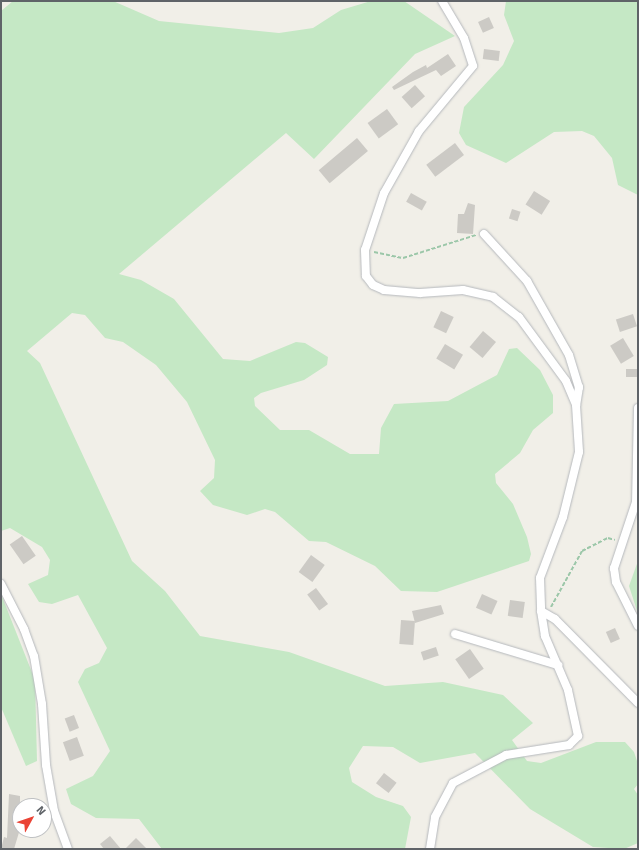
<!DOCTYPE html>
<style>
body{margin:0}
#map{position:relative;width:639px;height:850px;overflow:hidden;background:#f1efe8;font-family:Signika,sans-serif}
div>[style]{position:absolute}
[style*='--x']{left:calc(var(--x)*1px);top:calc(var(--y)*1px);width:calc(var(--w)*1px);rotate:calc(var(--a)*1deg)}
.green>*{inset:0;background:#c5e8c5}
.building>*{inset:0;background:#cccac5;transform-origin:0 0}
.path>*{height:2px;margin-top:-1px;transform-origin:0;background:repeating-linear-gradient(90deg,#9cc7a9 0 4px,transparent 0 6px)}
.roads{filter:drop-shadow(0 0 1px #b5b8bc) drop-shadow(0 0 1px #b5b8bc)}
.minor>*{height:8px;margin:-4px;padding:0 4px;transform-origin:4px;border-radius:4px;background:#fff}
span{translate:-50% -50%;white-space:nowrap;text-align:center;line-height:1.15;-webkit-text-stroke:3.5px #fff;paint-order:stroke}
.frame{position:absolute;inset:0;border:2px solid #5f6368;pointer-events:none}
.north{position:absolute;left:12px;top:798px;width:40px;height:40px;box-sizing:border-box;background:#fff;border:1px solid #bfc1c3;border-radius:50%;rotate:50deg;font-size:11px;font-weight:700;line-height:16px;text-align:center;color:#5f6368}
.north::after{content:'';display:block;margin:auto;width:14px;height:18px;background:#ea4335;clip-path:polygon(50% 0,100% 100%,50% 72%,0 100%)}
</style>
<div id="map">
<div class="green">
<i style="clip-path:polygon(13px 1px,113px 1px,159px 21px,279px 33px,313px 28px,341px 10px,371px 1px,404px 1px,455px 36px,415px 54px,314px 159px,286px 133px,119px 274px,141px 280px,174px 299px,223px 359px,250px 361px,296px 342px,305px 343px,328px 357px,327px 365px,304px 380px,261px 393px,254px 398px,255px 406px,280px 430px,309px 430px,350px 454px,379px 454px,381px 428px,394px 404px,448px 401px,497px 375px,509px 349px,517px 348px,540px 370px,553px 395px,553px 413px,533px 430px,520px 453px,495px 474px,496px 483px,513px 504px,527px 537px,531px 554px,529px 561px,437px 592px,401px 591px,375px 566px,326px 542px,309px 541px,275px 512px,265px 509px,247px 515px,213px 505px,200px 491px,214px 478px,215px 460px,187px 402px,156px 365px,123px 342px,105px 338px,85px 315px,72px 313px,27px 351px,40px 363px,132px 561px,165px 591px,200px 636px,289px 652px,385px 686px,443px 682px,503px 695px,533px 723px,512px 740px,527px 761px,541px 763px,596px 742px,625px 742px,634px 752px,638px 764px,638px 784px,634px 789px,638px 795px,638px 843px,624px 849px,593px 847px,530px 809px,475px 753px,420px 763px,393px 747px,363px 746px,349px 768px,352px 782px,376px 797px,403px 806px,411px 817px,405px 849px,162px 849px,139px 819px,96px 818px,71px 804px,66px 789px,93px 776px,110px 751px,78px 682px,85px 669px,99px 663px,107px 648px,78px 595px,52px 604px,39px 602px,28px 584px,48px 575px,50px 560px,42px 547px,10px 528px,1px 531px,1px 11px)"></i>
<i style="clip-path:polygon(506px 1px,638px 1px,638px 195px,618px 185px,612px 158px,594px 136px,582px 131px,554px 132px,506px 163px,466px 145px,459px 133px,464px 107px,503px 65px,514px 41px,504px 15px)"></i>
<i style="clip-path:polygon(638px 561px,638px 614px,629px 586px)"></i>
<i style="clip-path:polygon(1px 594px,35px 680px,37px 761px,26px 766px,1px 707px)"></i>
</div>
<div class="building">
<i style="left:489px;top:17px;width:12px;height:12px;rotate:66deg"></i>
<i style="left:484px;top:49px;width:16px;height:10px;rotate:7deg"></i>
<i style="clip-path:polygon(448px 54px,456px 66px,441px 76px,436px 70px,394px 90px,392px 87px,413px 72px,426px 65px,427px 68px)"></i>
<i style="left:415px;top:85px;width:15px;height:18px;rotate:48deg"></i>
<i style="left:387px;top:109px;width:19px;height:24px;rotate:54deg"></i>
<i style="left:357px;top:138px;width:17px;height:50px;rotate:50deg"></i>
<i style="left:455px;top:143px;width:15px;height:36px;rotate:53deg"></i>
<i style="left:534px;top:191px;width:19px;height:16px;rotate:32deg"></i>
<i style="left:411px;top:193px;width:18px;height:10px;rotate:29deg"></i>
<i style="clip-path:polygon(468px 203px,475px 205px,473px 234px,457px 233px,458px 214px,464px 214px)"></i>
<i style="left:512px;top:209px;width:9px;height:10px;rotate:18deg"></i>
<i style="left:441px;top:311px;width:14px;height:18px;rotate:25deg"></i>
<i style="left:633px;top:314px;width:13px;height:18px;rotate:72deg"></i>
<i style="left:483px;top:331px;width:17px;height:21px;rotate:40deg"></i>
<i style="left:623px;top:338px;width:21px;height:15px;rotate:59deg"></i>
<i style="left:445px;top:344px;width:21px;height:17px;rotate:31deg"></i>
<i style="left:637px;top:369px;width:8px;height:11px;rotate:90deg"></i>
<i style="left:22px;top:536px;width:24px;height:15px;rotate:55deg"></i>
<i style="left:311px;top:555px;width:17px;height:21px;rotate:36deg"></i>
<i style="left:316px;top:588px;width:20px;height:11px;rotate:53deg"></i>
<i style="left:482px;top:594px;width:17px;height:15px;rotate:24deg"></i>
<i style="left:510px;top:600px;width:15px;height:16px;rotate:8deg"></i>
<i style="clip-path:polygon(441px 605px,444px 614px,415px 623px,412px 611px)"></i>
<i style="left:401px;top:620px;width:14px;height:24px;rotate:4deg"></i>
<i style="left:615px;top:628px;width:12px;height:10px;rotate:66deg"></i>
<i style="left:436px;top:647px;width:9px;height:16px;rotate:72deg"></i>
<i style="left:470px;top:649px;width:24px;height:18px;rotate:55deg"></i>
<i style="left:74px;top:715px;width:14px;height:10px;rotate:69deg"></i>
<i style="left:77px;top:737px;width:20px;height:15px;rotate:70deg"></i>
<i style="left:384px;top:773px;width:16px;height:13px;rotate:38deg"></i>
<i style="clip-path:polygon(9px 794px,20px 796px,20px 829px,14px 849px,1px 849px,4px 837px,7px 838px)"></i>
<i style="clip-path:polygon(110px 836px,121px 849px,104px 849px,100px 844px)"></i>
<i style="clip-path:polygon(136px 838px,147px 849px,125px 849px)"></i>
</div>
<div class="path">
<i style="--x:374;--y:252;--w:30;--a:12"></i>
<i style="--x:403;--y:258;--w:77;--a:-17.5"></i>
<i style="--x:551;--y:607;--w:64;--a:-61"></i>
<i style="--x:582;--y:551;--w:29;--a:-27"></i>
<i style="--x:608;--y:538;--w:7;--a:16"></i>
</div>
<div class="roads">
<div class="minor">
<i style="--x:442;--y:1;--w:43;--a:59.3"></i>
<i style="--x:464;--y:38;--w:29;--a:72"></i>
<i style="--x:473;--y:66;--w:85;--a:129.7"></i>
<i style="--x:419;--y:131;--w:71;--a:119.4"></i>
<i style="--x:384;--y:193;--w:60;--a:108.4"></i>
<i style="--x:365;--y:250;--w:26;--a:88"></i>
<i style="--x:366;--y:276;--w:11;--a:52"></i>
<i style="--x:373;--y:285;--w:12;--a:24"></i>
<i style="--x:384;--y:290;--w:36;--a:5"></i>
<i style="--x:420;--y:293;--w:43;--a:-4"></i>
<i style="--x:463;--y:290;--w:31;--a:13"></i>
<i style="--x:493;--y:297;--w:33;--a:38"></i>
<i style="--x:519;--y:317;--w:79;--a:53.7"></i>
<i style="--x:566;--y:381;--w:26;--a:67"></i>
<i style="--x:576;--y:405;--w:47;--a:86.3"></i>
<i style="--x:579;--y:452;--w:67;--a:103.8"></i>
<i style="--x:563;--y:517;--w:65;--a:110.7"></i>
<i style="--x:540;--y:578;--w:33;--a:88"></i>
<i style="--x:484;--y:234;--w:64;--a:47.5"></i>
<i style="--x:527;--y:281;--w:85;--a:60.4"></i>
<i style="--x:569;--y:355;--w:34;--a:73"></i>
<i style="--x:579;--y:387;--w:18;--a:99"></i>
<i style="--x:638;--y:408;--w:94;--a:91.2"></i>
<i style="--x:636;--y:502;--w:70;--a:108.4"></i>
<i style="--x:614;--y:568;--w:14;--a:82"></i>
<i style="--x:616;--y:582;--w:49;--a:63.4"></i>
<i style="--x:1;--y:584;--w:51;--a:62.9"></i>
<i style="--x:24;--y:629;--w:29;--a:70"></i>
<i style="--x:34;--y:656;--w:49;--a:80.5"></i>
<i style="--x:42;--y:704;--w:61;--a:86.2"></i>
<i style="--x:46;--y:765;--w:47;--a:80.1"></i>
<i style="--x:54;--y:811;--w:40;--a:69.8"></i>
<i style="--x:455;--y:634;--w:108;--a:16.8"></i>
<i style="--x:430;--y:849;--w:32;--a:-81"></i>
<i style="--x:435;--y:817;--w:38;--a:-62"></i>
<i style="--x:453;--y:783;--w:60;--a:-27.8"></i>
<i style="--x:506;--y:755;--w:64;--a:-9"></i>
<i style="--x:569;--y:745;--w:13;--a:-45"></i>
<i style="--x:578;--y:736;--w:47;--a:-102.3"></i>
<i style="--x:568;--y:690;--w:59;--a:-113.1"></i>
<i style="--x:545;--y:636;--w:25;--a:-99"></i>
<i style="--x:541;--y:611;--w:16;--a:30"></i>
<i style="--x:555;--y:619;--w:118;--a:45.3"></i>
</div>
</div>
<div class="frame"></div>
<div class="north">N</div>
</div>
